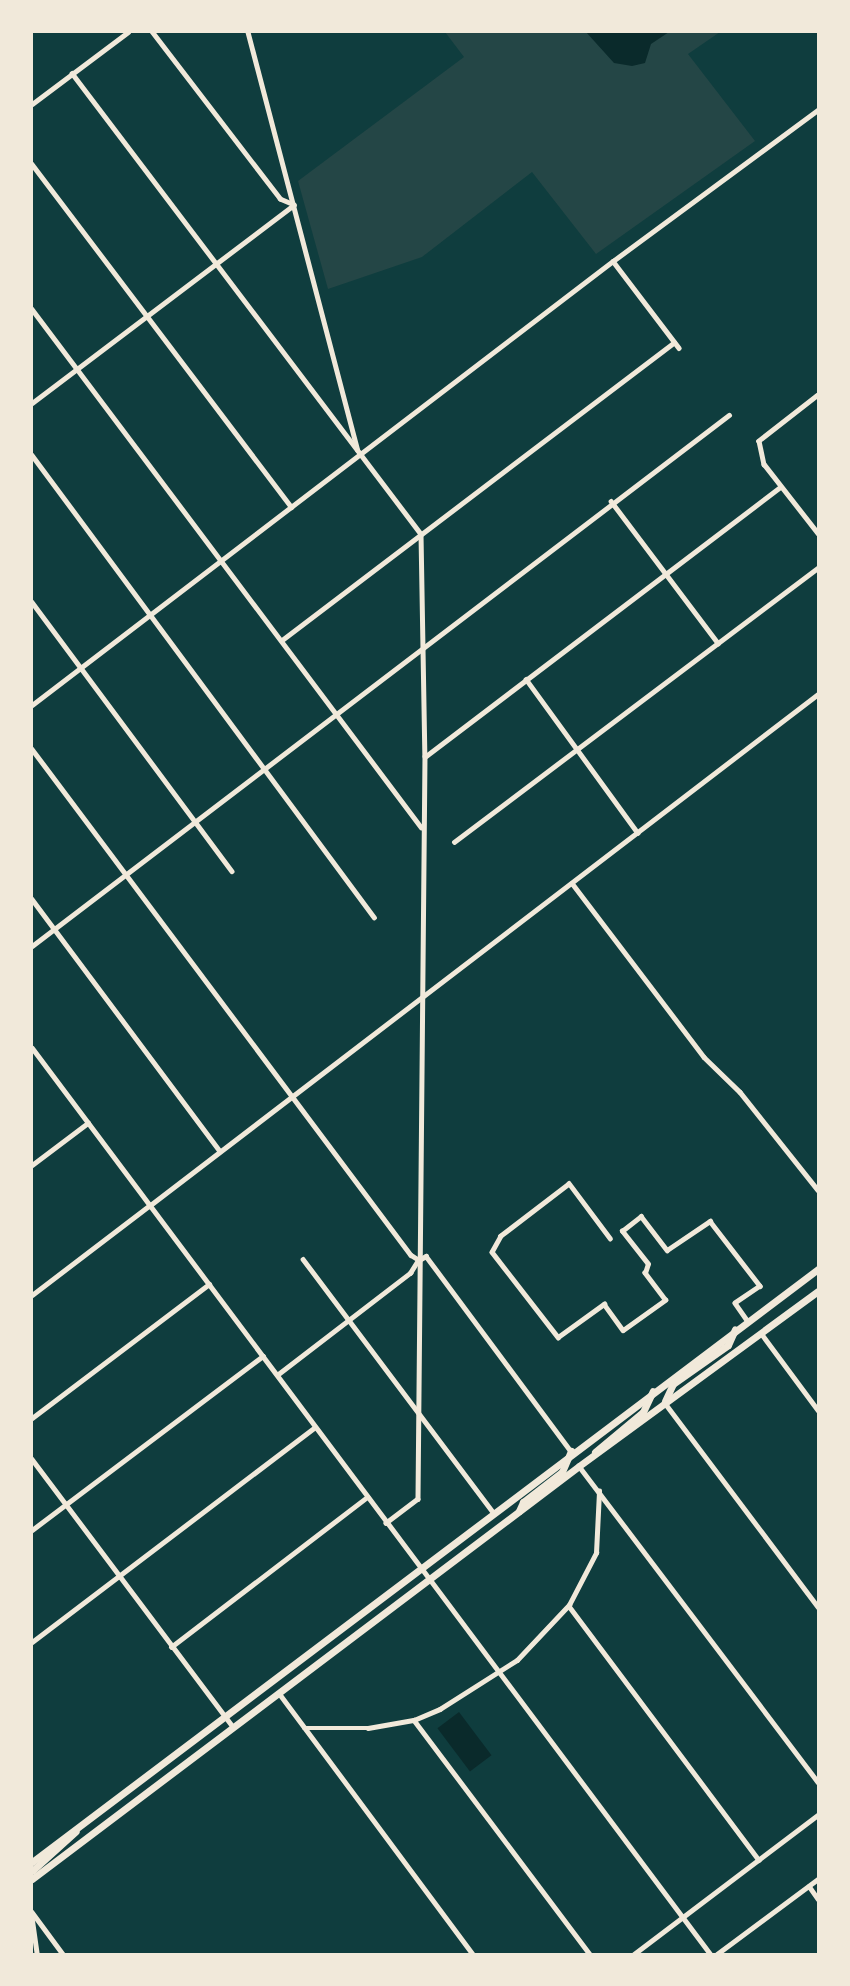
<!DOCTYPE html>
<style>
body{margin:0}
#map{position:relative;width:850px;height:1986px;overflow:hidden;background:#0f3d3e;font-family:Georgia,serif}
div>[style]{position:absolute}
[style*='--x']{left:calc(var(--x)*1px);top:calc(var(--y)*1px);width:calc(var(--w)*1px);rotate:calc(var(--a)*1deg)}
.green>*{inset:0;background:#244646}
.water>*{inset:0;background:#0a2a2b;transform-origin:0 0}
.minor>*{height:4.5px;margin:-2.25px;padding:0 2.25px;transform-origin:2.25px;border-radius:2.25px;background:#f1e9da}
.tertiary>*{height:5px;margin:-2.5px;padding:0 2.5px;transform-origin:2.5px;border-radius:2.5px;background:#f1e9da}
.primary>*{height:7px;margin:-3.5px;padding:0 3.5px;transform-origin:3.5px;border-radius:3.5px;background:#f1e9da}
span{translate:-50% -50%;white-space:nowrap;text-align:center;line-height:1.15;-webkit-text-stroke:5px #f1e9da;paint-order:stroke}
.frame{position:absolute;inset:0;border:33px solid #f1e9da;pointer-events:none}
</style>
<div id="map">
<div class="green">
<i style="clip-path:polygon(445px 32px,720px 32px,688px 54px,755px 141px,596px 254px,532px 172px,422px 257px,328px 289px,298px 181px,464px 57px)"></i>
</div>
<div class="water">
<i style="clip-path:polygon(586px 32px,669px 32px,651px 44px,645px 63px,632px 66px,614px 63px)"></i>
<i style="left:459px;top:1712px;width:54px;height:27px;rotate:53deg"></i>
</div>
<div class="minor">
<i style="--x:248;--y:32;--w:432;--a:75.3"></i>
<i style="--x:72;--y:73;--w:578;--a:52.87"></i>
<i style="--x:421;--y:534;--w:222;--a:89"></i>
<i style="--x:425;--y:756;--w:743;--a:90.54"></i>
<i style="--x:418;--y:1499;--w:40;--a:143"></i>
<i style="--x:32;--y:164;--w:430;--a:52.9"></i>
<i style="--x:613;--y:261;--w:109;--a:52.8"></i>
<i style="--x:32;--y:309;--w:648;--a:53.09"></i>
<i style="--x:818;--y:395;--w:75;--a:142.1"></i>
<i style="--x:759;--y:441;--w:24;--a:78"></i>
<i style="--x:764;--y:464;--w:88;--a:52"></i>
<i style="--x:32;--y:403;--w:328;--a:-37.1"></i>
<i style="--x:294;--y:205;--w:15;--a:-157"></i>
<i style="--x:280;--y:199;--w:210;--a:-127.5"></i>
<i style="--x:32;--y:455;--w:575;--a:53.49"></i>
<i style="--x:611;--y:501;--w:178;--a:53"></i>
<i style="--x:32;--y:602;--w:335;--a:53.4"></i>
<i style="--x:282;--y:640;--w:492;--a:-37.2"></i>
<i style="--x:526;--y:679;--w:190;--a:54"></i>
<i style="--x:32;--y:705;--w:731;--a:-37.39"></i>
<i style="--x:613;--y:261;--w:255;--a:-36.4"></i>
<i style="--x:32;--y:749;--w:632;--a:53.17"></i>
<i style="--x:411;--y:1255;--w:9;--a:32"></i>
<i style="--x:419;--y:1260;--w:8;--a:-30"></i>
<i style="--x:426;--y:1256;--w:243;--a:53.4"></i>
<i style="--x:426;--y:756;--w:445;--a:-37.2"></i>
<i style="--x:454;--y:842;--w:456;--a:-37"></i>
<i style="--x:572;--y:883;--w:218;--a:52.8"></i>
<i style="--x:704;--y:1057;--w:50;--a:44.2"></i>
<i style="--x:740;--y:1092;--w:125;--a:51.5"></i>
<i style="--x:32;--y:899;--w:314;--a:53.3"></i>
<i style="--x:32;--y:946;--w:876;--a:-37.3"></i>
<i style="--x:32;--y:1165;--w:70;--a:-36.9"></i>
<i style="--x:610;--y:1239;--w:69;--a:-126.7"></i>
<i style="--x:569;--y:1184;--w:86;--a:142.6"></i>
<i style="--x:501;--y:1236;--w:18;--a:119"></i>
<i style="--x:492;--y:1252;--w:108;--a:52.2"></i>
<i style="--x:558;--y:1337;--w:57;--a:-35.7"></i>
<i style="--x:604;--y:1304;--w:32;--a:54"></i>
<i style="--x:623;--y:1330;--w:52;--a:-35.5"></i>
<i style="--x:665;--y:1300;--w:34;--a:-127"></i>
<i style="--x:645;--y:1273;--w:9;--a:-72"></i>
<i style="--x:648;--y:1264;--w:42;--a:-128.2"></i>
<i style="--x:622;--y:1231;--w:24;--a:-38"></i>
<i style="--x:641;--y:1216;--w:43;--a:52.6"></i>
<i style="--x:667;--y:1250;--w:52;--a:-34"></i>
<i style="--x:710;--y:1221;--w:82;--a:52.4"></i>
<i style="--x:760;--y:1286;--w:30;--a:146"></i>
<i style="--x:735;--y:1303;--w:21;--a:55"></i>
<i style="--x:303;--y:1259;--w:316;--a:53.1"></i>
<i style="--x:32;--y:1295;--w:147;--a:-37.3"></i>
<i style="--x:761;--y:1333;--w:96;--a:53.5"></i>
<i style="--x:277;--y:1375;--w:168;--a:-37.5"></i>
<i style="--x:410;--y:1273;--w:15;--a:-58"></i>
<i style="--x:665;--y:1403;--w:255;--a:53.1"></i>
<i style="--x:32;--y:1418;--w:222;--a:-37.1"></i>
<i style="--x:32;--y:1459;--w:335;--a:53.1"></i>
<i style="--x:579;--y:1466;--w:396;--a:52.9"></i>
<i style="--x:32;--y:1530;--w:289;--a:-37"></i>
<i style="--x:569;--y:1606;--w:317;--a:53.2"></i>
<i style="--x:32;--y:1642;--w:355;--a:-37.2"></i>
<i style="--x:171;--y:1647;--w:247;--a:-37.4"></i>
<i style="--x:279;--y:1693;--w:325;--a:53.4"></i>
<i style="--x:414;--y:1720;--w:293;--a:53.1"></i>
<i style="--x:304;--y:1728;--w:64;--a:0"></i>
<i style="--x:368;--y:1728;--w:47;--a:-9.9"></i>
<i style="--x:414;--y:1720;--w:28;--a:-23"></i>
<i style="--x:440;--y:1709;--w:91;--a:-32.5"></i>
<i style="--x:517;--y:1660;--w:76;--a:-46.6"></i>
<i style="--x:569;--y:1605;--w:59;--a:-62.6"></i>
<i style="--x:596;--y:1553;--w:62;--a:-87.2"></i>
<i style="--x:809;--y:1886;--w:16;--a:55"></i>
<i style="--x:32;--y:1912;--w:52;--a:53.6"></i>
<i style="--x:32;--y:1917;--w:37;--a:82"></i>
<i style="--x:634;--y:1954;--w:231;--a:-37.1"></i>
<i style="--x:717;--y:1954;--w:126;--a:-36.6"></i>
</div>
<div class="tertiary">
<i style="--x:32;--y:104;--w:120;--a:-36.9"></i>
<i style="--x:32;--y:1048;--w:1132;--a:53.19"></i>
<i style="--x:149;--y:1206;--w:842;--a:-37.43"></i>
</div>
<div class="primary">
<i style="--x:665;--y:1401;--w:19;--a:-65"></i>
<i style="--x:673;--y:1384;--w:67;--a:-35.3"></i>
<i style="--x:728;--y:1345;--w:17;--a:-66"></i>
<i style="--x:595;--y:1452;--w:62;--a:-39.8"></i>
<i style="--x:643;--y:1412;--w:23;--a:-65"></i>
<i style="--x:519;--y:1511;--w:10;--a:-66"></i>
<i style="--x:523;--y:1502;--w:49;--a:-37.6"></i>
<i style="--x:562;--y:1472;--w:23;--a:-67"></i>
<i style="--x:32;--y:1862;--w:985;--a:-37.03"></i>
<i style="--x:32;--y:1871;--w:59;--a:-42.3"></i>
<i style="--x:32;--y:1879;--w:685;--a:-37.05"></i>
<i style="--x:579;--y:1466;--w:296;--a:-36.2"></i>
</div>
<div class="frame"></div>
</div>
